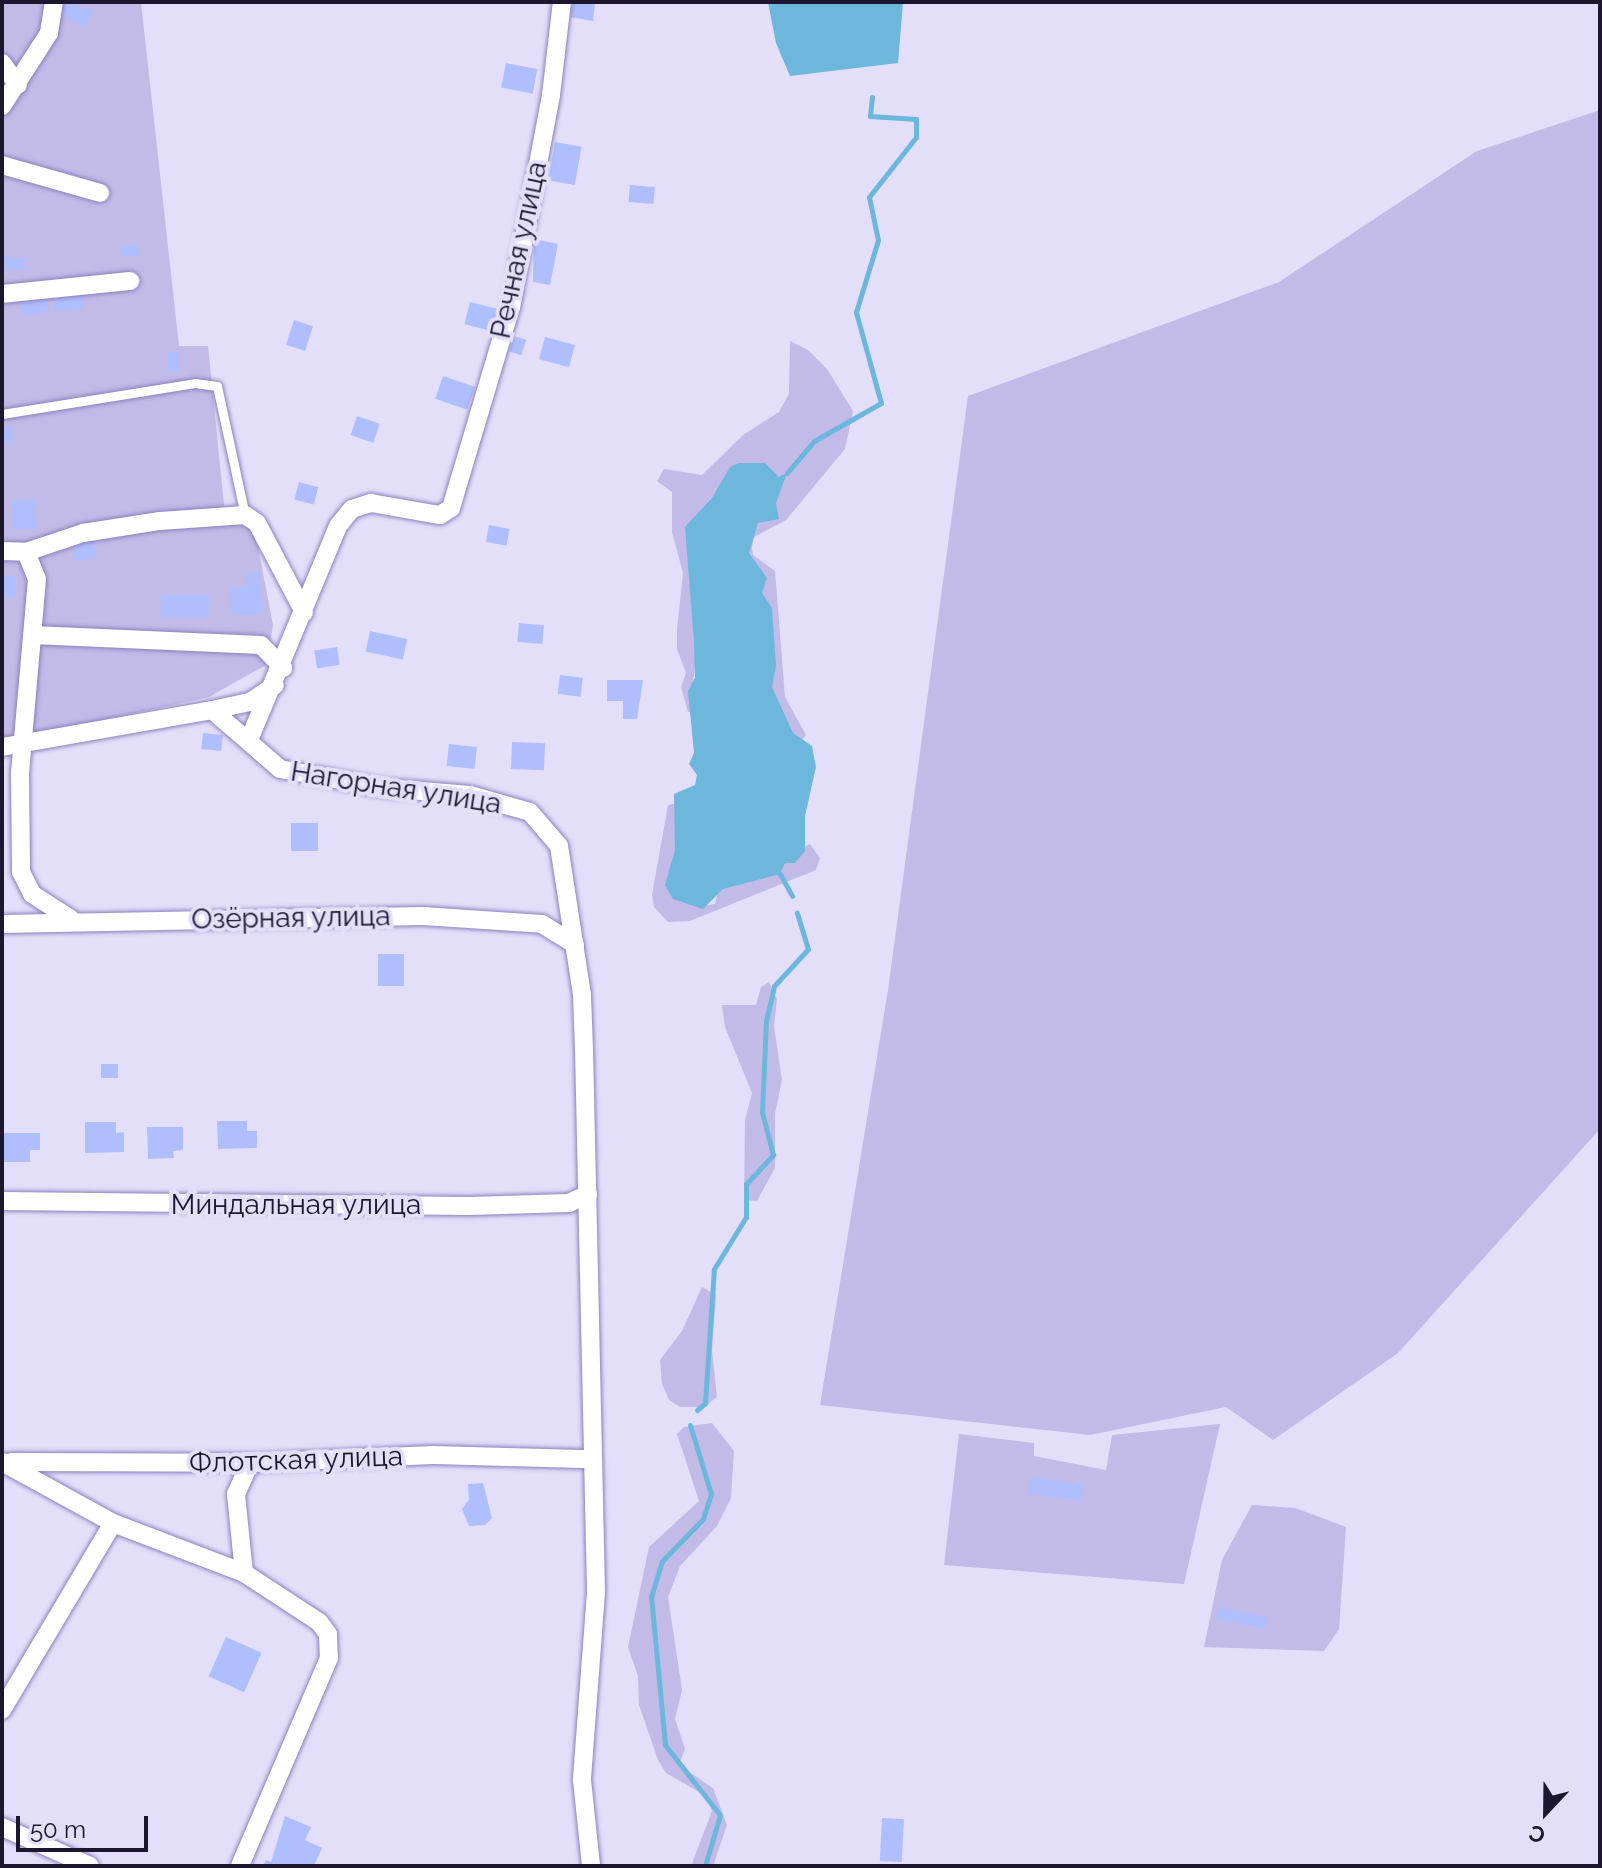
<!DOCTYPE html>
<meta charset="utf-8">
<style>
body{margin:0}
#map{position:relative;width:1602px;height:1868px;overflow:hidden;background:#e3dffa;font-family:Raleway,sans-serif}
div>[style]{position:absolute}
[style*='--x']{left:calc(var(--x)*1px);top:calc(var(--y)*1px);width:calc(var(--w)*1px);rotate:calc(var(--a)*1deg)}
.green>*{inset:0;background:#c2bae7}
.water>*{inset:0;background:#6db6dc}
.stream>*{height:5px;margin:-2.5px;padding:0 2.5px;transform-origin:2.5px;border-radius:2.5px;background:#6db6dc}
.building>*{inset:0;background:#aebefe;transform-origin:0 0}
.roads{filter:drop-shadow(0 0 2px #8d80bf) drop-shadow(0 0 2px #8d80bf)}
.service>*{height:9px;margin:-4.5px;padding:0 4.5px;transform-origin:4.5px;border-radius:4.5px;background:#fff}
.minor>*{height:18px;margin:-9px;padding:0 9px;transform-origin:9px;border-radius:9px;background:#fff}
span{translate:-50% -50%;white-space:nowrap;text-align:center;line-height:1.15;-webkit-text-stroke:8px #e3dffa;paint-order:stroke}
.street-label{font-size:28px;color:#1c162e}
.frame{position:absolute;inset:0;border:4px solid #1c162e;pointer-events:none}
.north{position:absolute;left:1506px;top:1772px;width:80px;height:80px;-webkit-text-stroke:6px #e3dffa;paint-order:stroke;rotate:202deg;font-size:22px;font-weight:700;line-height:32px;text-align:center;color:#1c162e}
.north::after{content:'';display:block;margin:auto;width:28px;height:36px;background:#1c162e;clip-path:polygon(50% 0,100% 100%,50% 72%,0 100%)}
.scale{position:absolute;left:16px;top:1816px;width:132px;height:36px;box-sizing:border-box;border:4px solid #1c162e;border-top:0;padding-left:10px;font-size:24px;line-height:28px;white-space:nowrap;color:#1c162e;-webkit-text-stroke:6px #e3dffa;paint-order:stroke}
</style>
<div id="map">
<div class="green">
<i style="clip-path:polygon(2px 2px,141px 2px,179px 346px,208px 346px,226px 525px,254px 526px,273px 625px,266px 665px,209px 697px,10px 740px,2px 739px)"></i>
<i style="clip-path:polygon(1600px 110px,1600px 1129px,1398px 1353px,1273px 1440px,1226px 1407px,1090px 1435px,820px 1405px,888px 990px,968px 396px,1279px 282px,1477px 151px)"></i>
<i style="clip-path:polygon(790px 341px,808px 350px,827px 369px,853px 411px,845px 449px,786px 520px,754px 537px,752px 547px,753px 555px,775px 571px,785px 697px,806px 735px,801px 741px,787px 734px,768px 696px,771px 659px,761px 620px,768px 610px,753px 593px,756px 577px,741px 541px,745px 512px,772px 500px,771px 483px,759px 469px,730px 480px,742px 494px,739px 504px,725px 513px,705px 543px,702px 570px,695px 570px,690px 581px,699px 630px,692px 692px,696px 713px,688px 712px,681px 687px,686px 673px,677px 649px,677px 629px,683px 573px,672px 532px,672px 492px,657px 481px,664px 469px,702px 475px,743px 435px,779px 412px,789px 394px)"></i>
<i style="clip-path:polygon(677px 803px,702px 906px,715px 904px,719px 888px,810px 844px,820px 858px,816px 870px,690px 921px,668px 922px,654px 907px,652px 895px,668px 805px)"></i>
<i style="clip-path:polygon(769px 982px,777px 999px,774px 1026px,782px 1080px,775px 1114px,775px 1168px,757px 1201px,744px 1200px,745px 1120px,752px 1093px,725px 1027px,722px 1005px,756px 1005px,761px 987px)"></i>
<i style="clip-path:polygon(702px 1287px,716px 1295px,712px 1350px,717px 1397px,704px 1407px,680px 1407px,669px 1400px,662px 1384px,660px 1360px,682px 1331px)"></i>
<i style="clip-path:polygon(712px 1423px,734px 1451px,731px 1498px,717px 1526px,680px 1566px,668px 1597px,682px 1690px,675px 1719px,685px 1749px,679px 1765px,713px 1788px,727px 1825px,713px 1866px,691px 1866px,712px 1811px,706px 1796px,666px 1773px,658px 1760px,639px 1705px,638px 1676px,628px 1647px,649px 1547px,699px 1501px,677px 1434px,684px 1427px)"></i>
<i style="clip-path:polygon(1220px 1424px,1184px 1584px,944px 1565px,959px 1434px,1034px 1443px,1034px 1456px,1106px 1470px,1112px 1435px)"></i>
<i style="clip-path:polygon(1252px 1505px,1295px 1508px,1346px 1527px,1339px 1629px,1324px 1651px,1204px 1647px,1222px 1560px)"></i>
</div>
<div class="water">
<i style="clip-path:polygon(768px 2px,903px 2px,898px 63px,790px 76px,776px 43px)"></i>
<i style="clip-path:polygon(739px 463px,765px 463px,779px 477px,787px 473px,776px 503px,779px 519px,758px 523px,749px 553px,767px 578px,762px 593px,772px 608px,776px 666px,772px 687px,793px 733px,812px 746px,816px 767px,805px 816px,805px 851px,795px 863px,785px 863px,780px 874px,723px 889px,703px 909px,673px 899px,665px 885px,675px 850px,674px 794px,695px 785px,697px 775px,689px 764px,694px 753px,688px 691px,695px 678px,694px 643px,685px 527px,712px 498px,730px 467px)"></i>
</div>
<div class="stream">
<i style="--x:787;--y:473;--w:42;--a:-49.8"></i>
<i style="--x:814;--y:441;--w:77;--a:-29.6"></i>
<i style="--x:881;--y:403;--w:94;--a:-105.4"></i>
<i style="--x:856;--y:312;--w:75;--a:-73"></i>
<i style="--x:878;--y:240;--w:44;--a:-101.8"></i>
<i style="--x:869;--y:197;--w:76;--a:-51.9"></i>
<i style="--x:916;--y:137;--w:18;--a:-90"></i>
<i style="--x:916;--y:119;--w:46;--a:-176.3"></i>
<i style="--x:870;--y:116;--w:19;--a:-84"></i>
<i style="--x:780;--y:874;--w:25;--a:61"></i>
<i style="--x:697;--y:1410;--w:11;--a:-41"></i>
<i style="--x:705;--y:1403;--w:134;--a:-86.2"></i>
<i style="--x:714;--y:1269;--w:61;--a:-58.4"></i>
<i style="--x:746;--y:1217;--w:33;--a:-90"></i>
<i style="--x:746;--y:1184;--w:40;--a:-47"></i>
<i style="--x:773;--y:1155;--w:44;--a:-104.3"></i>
<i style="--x:762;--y:1112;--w:91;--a:-87.5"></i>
<i style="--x:766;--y:1021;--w:36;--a:-77"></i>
<i style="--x:774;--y:986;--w:50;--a:-47.4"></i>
<i style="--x:808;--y:949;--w:38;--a:-107"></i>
<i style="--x:690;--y:1425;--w:72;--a:73.1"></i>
<i style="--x:711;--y:1494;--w:26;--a:108"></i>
<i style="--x:703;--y:1519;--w:59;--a:134.3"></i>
<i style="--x:662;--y:1561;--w:37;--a:107"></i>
<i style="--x:651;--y:1596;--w:150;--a:84.6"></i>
<i style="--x:665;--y:1745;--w:89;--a:51.8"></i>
<i style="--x:720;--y:1815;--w:53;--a:106.4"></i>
</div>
<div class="building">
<i style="clip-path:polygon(66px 2px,93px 12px,84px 27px,59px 13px)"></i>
<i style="clip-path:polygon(573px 2px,595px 2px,593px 21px,570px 17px)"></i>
<i style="left:506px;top:63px;width:32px;height:25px;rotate:11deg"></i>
<i style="left:555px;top:142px;width:27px;height:39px;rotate:10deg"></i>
<i style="left:630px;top:185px;width:25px;height:17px;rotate:5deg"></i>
<i style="clip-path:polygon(534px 239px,558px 244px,550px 285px,533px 282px)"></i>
<i style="left:121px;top:245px;width:18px;height:11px"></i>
<i style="left:4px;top:257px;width:21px;height:13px;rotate:3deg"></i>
<i style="left:82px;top:295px;width:14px;height:29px;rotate:86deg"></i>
<i style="left:47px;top:299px;width:13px;height:26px;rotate:81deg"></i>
<i style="left:470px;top:302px;width:29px;height:23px;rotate:14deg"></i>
<i style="left:294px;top:320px;width:20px;height:26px;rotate:18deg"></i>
<i style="left:514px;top:336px;width:13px;height:16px;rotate:18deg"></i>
<i style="left:545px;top:337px;width:31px;height:23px;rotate:15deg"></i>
<i style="left:167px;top:352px;width:11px;height:20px"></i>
<i style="left:443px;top:376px;width:34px;height:24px;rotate:19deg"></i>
<i style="left:357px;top:416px;width:24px;height:20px;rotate:19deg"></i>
<i style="left:2px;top:426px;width:10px;height:16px"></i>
<i style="left:299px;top:482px;width:20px;height:18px;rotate:15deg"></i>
<i style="left:36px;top:500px;width:29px;height:24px;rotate:88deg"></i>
<i style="left:489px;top:525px;width:21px;height:17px;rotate:11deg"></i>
<i style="left:94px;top:541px;width:17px;height:21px;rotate:83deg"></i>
<i style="clip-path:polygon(246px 572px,260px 572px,262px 614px,231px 615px,230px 587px,247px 587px)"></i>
<i style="left:2px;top:576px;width:14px;height:21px"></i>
<i style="left:209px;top:595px;width:23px;height:48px;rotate:90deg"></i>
<i style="left:519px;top:623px;width:25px;height:19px;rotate:5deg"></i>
<i style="left:370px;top:631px;width:38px;height:21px;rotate:12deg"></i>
<i style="left:337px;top:647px;width:18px;height:23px;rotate:81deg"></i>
<i style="left:560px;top:675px;width:23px;height:19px;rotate:7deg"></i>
<i style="clip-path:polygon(607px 680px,643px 680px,637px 719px,623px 719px,623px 701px,607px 701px)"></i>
<i style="left:203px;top:733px;width:20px;height:16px;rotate:6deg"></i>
<i style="left:512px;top:742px;width:33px;height:27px;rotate:2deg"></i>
<i style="left:449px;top:744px;width:28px;height:22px;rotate:6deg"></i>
<i style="left:318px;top:823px;width:28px;height:27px;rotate:90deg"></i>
<i style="left:378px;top:954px;width:26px;height:32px"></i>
<i style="left:118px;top:1064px;width:14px;height:17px;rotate:90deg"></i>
<i style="clip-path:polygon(217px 1121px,247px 1121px,247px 1131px,257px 1131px,257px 1148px,218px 1149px)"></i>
<i style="clip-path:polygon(85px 1122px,116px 1122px,116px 1133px,124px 1132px,124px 1152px,85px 1153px)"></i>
<i style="clip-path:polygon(147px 1127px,183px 1127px,183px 1150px,173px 1151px,174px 1158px,148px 1159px)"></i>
<i style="clip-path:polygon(2px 1133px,40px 1133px,40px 1150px,30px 1150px,30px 1162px,2px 1162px)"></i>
<i style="left:1031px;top:1477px;width:53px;height:17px;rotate:8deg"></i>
<i style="clip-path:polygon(483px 1483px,492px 1518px,485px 1525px,469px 1526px,462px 1509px,469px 1500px,468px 1484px)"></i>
<i style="left:1219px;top:1607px;width:49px;height:12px;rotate:12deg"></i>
<i style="left:226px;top:1637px;width:39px;height:43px;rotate:24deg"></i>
<i style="clip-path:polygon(285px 1816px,311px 1827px,305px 1840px,322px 1848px,314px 1866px,263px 1866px,266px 1860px,271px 1862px)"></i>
<i style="left:882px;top:1818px;width:22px;height:43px;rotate:3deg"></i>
</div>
<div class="roads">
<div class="service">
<i style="--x:2;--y:414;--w:195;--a:-9.1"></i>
<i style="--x:195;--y:383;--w:22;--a:8"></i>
<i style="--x:217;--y:386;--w:132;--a:77.8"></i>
</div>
<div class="minor">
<i style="--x:2;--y:63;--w:27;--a:54"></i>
<i style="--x:2;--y:106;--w:87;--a:-57.2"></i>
<i style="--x:49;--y:33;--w:31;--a:-81"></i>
<i style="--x:2;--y:165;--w:102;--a:15.9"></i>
<i style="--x:2;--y:294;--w:129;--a:-5.8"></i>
<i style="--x:2;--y:551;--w:24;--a:2"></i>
<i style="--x:26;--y:552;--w:60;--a:-18.4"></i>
<i style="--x:83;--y:533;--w:78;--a:-8.9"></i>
<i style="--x:160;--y:521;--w:85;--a:-4"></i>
<i style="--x:245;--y:515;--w:14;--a:34"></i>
<i style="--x:257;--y:523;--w:101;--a:62.2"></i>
<i style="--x:26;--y:552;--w:29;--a:68"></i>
<i style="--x:37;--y:579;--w:194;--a:95"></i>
<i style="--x:20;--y:772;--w:100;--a:89.4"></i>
<i style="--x:21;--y:872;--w:25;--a:63"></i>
<i style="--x:32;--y:894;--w:46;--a:32.7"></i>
<i style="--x:33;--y:635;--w:228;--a:2.5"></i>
<i style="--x:261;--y:645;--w:32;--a:46"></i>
<i style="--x:212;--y:710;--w:39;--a:-12"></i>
<i style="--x:250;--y:702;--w:30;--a:-34"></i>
<i style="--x:249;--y:740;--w:232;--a:-67.4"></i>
<i style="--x:338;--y:526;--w:22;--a:-51"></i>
<i style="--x:352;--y:509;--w:20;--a:-18"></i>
<i style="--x:371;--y:503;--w:70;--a:9.9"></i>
<i style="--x:440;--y:515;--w:13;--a:-32"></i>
<i style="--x:451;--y:508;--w:210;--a:-73.4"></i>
<i style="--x:511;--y:307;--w:216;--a:-79.3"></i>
<i style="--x:551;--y:95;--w:94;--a:-83.3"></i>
<i style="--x:2;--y:747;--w:213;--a:-10"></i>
<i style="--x:212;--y:710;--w:90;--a:40.9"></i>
<i style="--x:280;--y:769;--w:107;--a:10.3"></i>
<i style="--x:385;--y:788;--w:85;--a:4.7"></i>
<i style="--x:470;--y:795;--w:62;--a:15.8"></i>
<i style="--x:530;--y:812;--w:45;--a:49.5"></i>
<i style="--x:559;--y:846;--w:151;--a:81.2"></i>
<i style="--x:582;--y:995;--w:54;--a:87.9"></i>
<i style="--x:584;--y:1049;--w:543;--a:88.73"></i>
<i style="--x:596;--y:1592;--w:189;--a:94.3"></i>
<i style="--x:582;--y:1780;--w:86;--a:84"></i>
<i style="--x:2;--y:924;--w:421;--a:-1.1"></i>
<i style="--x:423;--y:916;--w:119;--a:3.8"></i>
<i style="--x:542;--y:924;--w:39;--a:32"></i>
<i style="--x:2;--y:1201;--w:467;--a:0.6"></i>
<i style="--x:469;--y:1206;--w:100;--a:-1.7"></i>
<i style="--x:569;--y:1203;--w:21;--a:-25"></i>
<i style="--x:2;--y:1462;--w:127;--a:28.8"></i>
<i style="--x:113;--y:1523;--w:140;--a:20.9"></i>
<i style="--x:244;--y:1573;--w:90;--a:33.2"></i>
<i style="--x:319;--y:1622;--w:15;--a:53"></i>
<i style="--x:328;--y:1634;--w:24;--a:88"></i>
<i style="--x:329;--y:1658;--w:226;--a:113.2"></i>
<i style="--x:11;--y:1462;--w:239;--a:0.2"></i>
<i style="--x:250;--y:1463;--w:183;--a:-2.5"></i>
<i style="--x:433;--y:1455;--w:158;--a:1.5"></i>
<i style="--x:244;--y:1573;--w:79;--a:-95.8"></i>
<i style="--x:236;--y:1494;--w:34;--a:-66"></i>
<i style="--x:2;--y:1710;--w:217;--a:-59.3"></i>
<i style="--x:2;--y:1827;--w:96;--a:23.9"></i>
</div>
</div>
<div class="street-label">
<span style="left:519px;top:250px;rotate:-78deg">Речная улица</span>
<span style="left:396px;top:788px;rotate:9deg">Нагорная улица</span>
<span style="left:291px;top:918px;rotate:-1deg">Озёрная улица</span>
<span style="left:296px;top:1205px">Миндальная улица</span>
<span style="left:296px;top:1460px;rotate:-2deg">Флотская улица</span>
</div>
<div class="frame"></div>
<div class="north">С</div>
<div class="scale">50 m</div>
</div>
